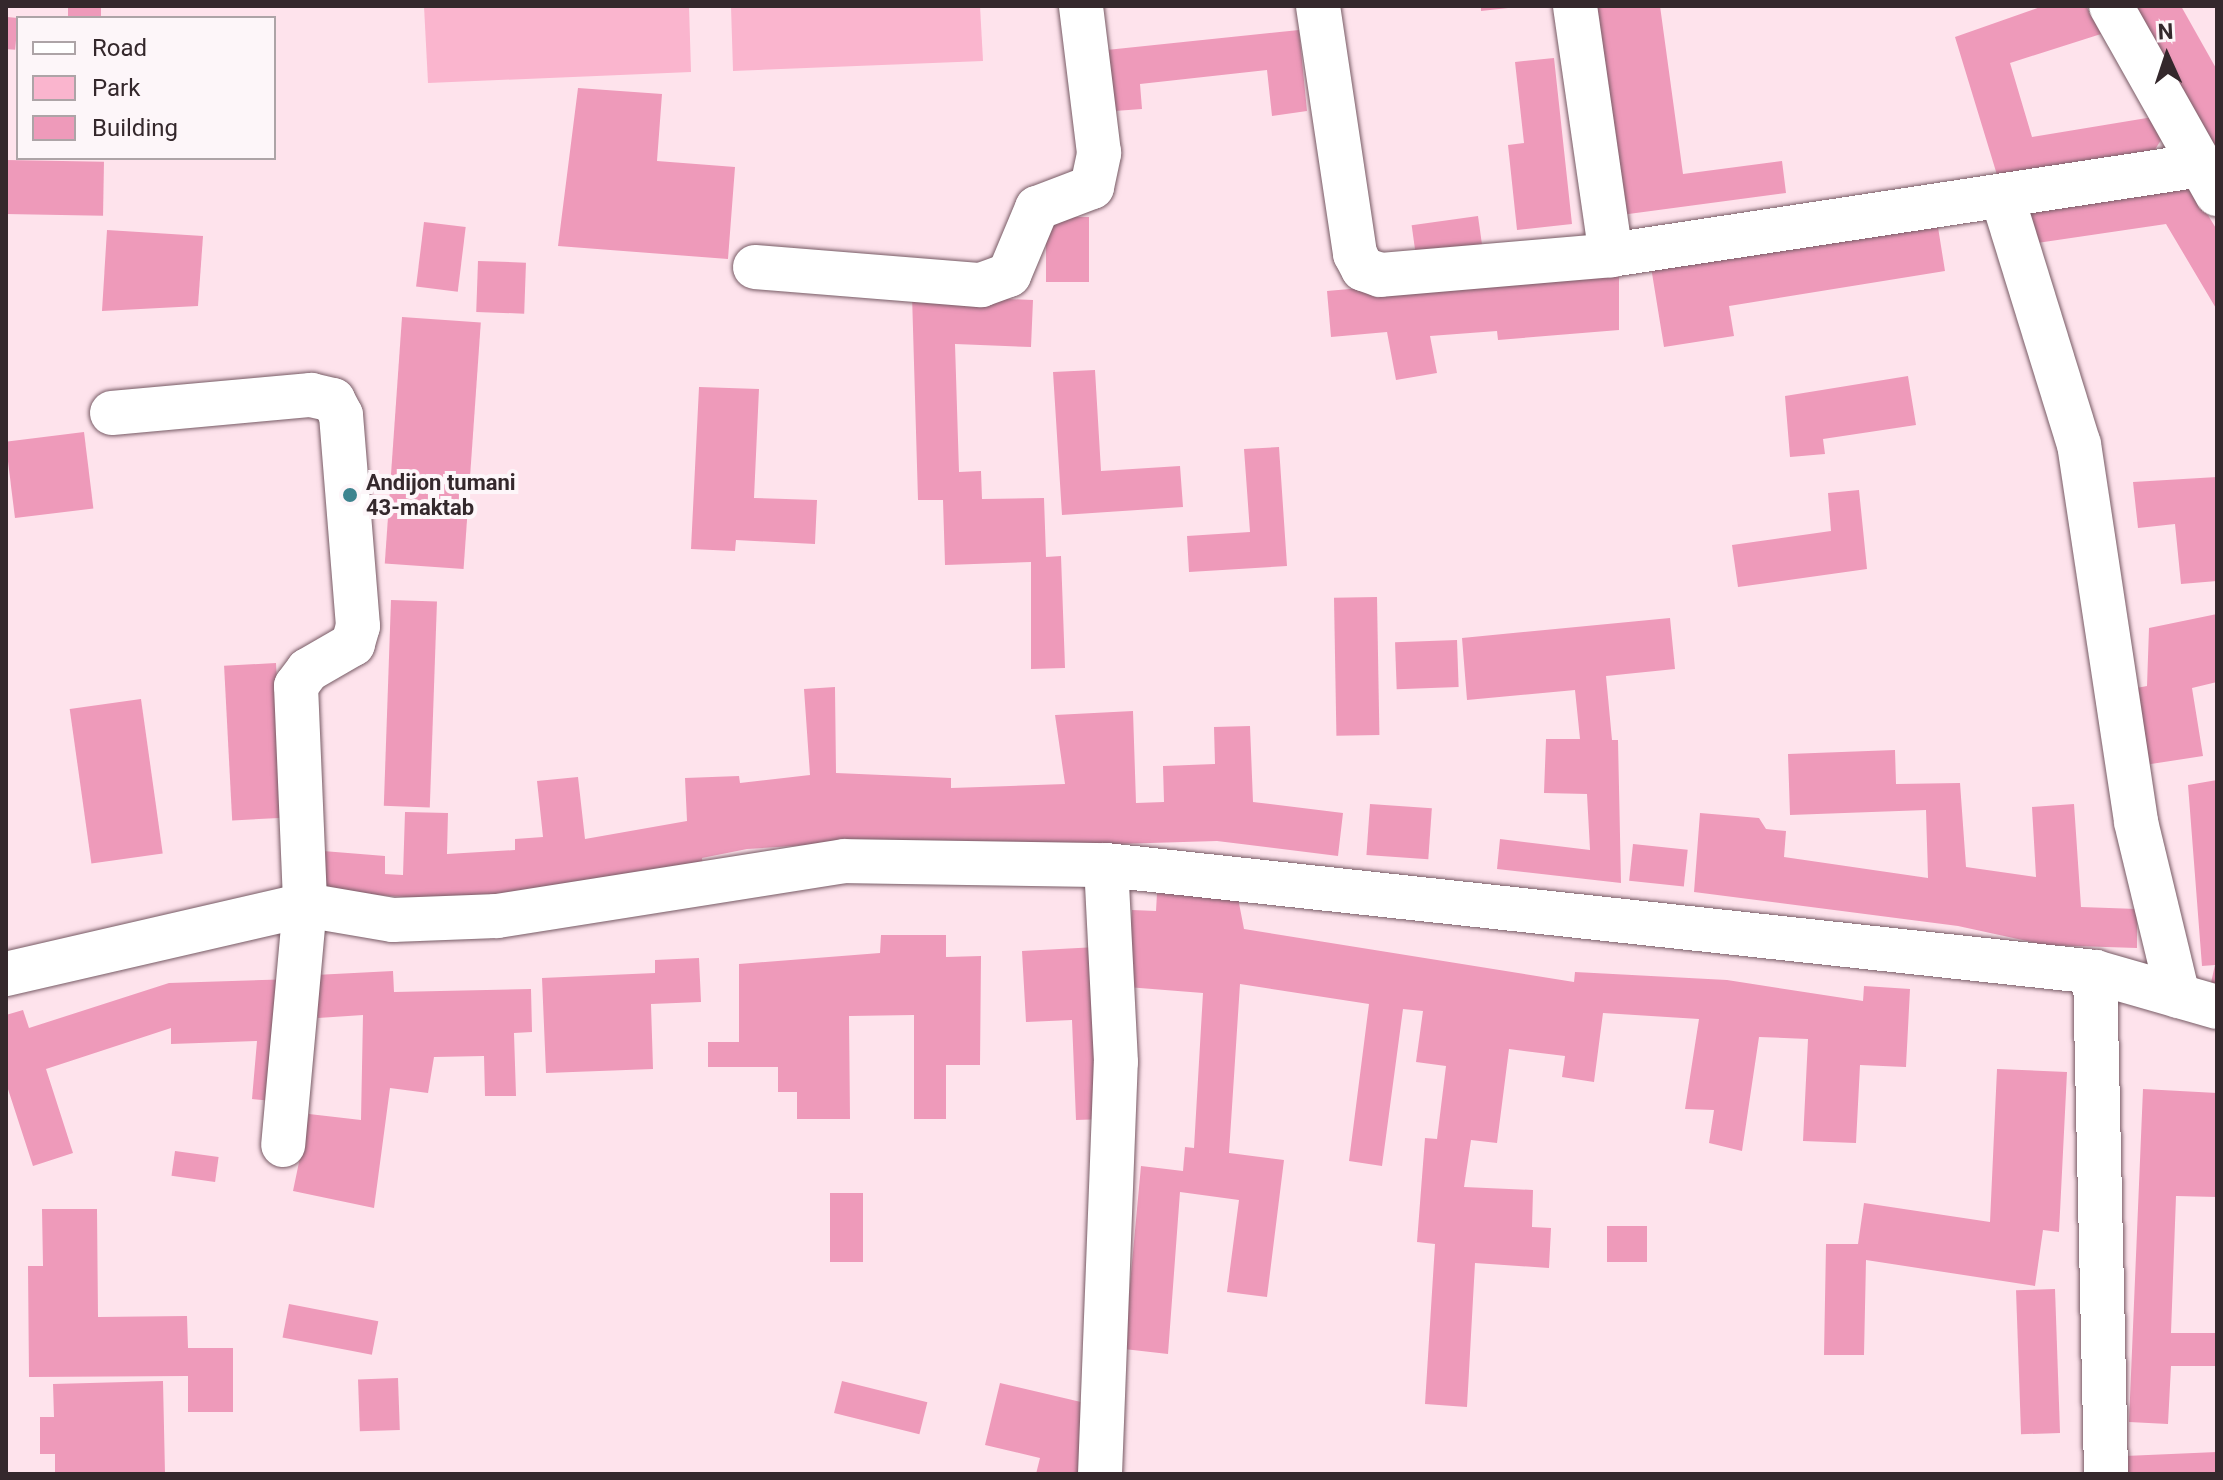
<!DOCTYPE html>
<style>
body{margin:0}
#map{position:relative;width:2223px;height:1480px;overflow:hidden;background:#fee3ec;font-family:Roboto,sans-serif}
div>[style]{position:absolute}
[style*='--x']{left:calc(var(--x)*1px);top:calc(var(--y)*1px);width:calc(var(--w)*1px);rotate:calc(var(--a)*1deg)}
.green>*{inset:0;background:#fab5ce}
.building>*{inset:0;background:#ee9aba;transform-origin:0 0}
.roads{filter:drop-shadow(0 0 2px #775b65) drop-shadow(0 0 2px #775b65)}
.minor>*{height:44px;margin:-22px;padding:0 22px;transform-origin:22px;border-radius:22px;background:#fff}
.dots>*{width:22px;height:22px;translate:-50% -50%;box-sizing:border-box;border:4px solid #fdf6f9;border-radius:50%}
span{translate:-50% -50%;white-space:nowrap;text-align:center;line-height:1.15;-webkit-text-stroke:8px #fdf6f9;paint-order:stroke}
.poi-label{font-size:22px;color:#34282c;font-weight:700}
.left{translate:0 -50%;text-align:left}
.frame{position:absolute;inset:0;border:8px solid #34282c;pointer-events:none}
.legend{position:absolute;left:16px;top:16px;width:260px;height:144px;box-sizing:border-box;background:#fdf6f9;border:2px solid #ada4a7;margin:0;padding:10px 14px;list-style:none;font-size:24px;color:#34282c}
.legend li{display:flex;align-items:center;gap:16px;height:40px}
.legend b{width:40px;border:2px solid #ada4a7}
.north{position:absolute;left:2127px;top:16px;width:80px;height:80px;-webkit-text-stroke:6px #fdf6f9;paint-order:stroke;rotate:357deg;font-size:22px;font-weight:700;line-height:32px;text-align:center;color:#34282c}
.north::after{content:'';display:block;margin:auto;width:28px;height:36px;background:#34282c;clip-path:polygon(50% 0,100% 100%,50% 72%,0 100%)}
</style>
<div id="map">
<div class="green">
<i style="clip-path:polygon(424px 6px,689px 6px,691px 72px,428px 83px)"></i>
<i style="clip-path:polygon(731px 6px,980px 6px,983px 61px,733px 71px)"></i>
</div>
<div class="building">
<i style="left:68px;top:6px;width:33px;height:12px"></i>
<i style="clip-path:polygon(1481px 6px,1508px 6px,1508px 8px,1481px 11px)"></i>
<i style="clip-path:polygon(1593px 6px,1660px 6px,1683px 174px,1782px 161px,1786px 193px,1621px 215px)"></i>
<i style="clip-path:polygon(2043px 6px,2086px 6px,2101px 34px,2010px 63px,2032px 137px,2153px 117px,2166px 132px,2146px 164px,2001px 188px,1955px 37px)"></i>
<i style="clip-path:polygon(2125px 6px,2181px 6px,2217px 70px,2217px 167px)"></i>
<i style="left:7px;top:17px;width:11px;height:32px;rotate:5deg"></i>
<i style="clip-path:polygon(1299px 30px,1307px 111px,1272px 116px,1267px 70px,1140px 84px,1142px 109px,1101px 112px,1097px 51px)"></i>
<i style="clip-path:polygon(1554px 58px,1572px 224px,1517px 230px,1508px 145px,1524px 143px,1515px 62px)"></i>
<i style="clip-path:polygon(578px 88px,662px 94px,657px 161px,735px 167px,728px 259px,558px 246px)"></i>
<i style="left:6px;top:160px;width:98px;height:54px;rotate:1deg"></i>
<i style="clip-path:polygon(2188px 182px,2217px 230px,2217px 310px,2166px 224px,2023px 245px,2017px 207px)"></i>
<i style="left:1478px;top:216px;width:35px;height:67px;rotate:82deg"></i>
<i style="left:1046px;top:217px;width:43px;height:65px"></i>
<i style="clip-path:polygon(1937px 221px,1945px 271px,1729px 306px,1734px 336px,1664px 347px,1651px 267px)"></i>
<i style="left:424px;top:222px;width:42px;height:65px;rotate:7deg"></i>
<i style="clip-path:polygon(107px 230px,203px 236px,198px 306px,102px 311px)"></i>
<i style="left:478px;top:261px;width:48px;height:51px;rotate:2deg"></i>
<i style="clip-path:polygon(1619px 265px,1619px 330px,1498px 340px,1497px 331px,1430px 336px,1437px 373px,1396px 380px,1387px 332px,1331px 337px,1327px 291px)"></i>
<i style="clip-path:polygon(912px 295px,1033px 300px,1031px 347px,955px 344px,959px 472px,981px 471px,982px 499px,1044px 498px,1046px 557px,1061px 556px,1065px 668px,1031px 669px,1031px 562px,945px 565px,943px 500px,918px 500px)"></i>
<i style="left:402px;top:317px;width:79px;height:247px;rotate:4deg"></i>
<i style="clip-path:polygon(1095px 370px,1101px 471px,1180px 466px,1183px 507px,1062px 515px,1053px 372px)"></i>
<i style="clip-path:polygon(1908px 376px,1916px 425px,1823px 439px,1825px 454px,1790px 457px,1785px 396px)"></i>
<i style="clip-path:polygon(699px 387px,759px 389px,754px 498px,817px 500px,815px 544px,736px 540px,735px 551px,691px 549px)"></i>
<i style="left:84px;top:432px;width:77px;height:79px;rotate:83deg"></i>
<i style="clip-path:polygon(1279px 447px,1287px 566px,1189px 572px,1187px 536px,1250px 532px,1244px 449px)"></i>
<i style="clip-path:polygon(2217px 477px,2217px 581px,2181px 584px,2175px 524px,2138px 528px,2133px 482px)"></i>
<i style="clip-path:polygon(1859px 490px,1867px 569px,1738px 587px,1732px 545px,1831px 531px,1828px 493px)"></i>
<i style="left:1377px;top:597px;width:138px;height:43px;rotate:89deg"></i>
<i style="left:391px;top:600px;width:46px;height:206px;rotate:2deg"></i>
<i style="clip-path:polygon(2217px 614px,2217px 682px,2192px 688px,2203px 756px,2138px 766px,2126px 690px,2147px 686px,2149px 628px)"></i>
<i style="clip-path:polygon(1670px 618px,1675px 669px,1606px 676px,1612px 740px,1618px 740px,1621px 883px,1497px 869px,1500px 839px,1590px 850px,1587px 794px,1544px 793px,1546px 739px,1580px 739px,1575px 690px,1467px 700px,1462px 638px)"></i>
<i style="left:1457px;top:640px;width:47px;height:62px;rotate:88deg"></i>
<i style="left:276px;top:663px;width:155px;height:52px;rotate:87deg"></i>
<i style="clip-path:polygon(835px 687px,836px 773px,951px 778px,951px 788px,1065px 784px,1055px 715px,1133px 711px,1136px 803px,1164px 802px,1163px 766px,1215px 764px,1214px 727px,1250px 726px,1253px 802px,1343px 813px,1338px 856px,1217px 841px,948px 849px,838px 843px,747px 849px,702px 858px,703px 865px,549px 891px,420px 898px,320px 891px,323px 851px,385px 856px,385px 874px,403px 875px,405px 812px,448px 813px,447px 854px,515px 850px,515px 839px,543px 837px,537px 781px,578px 777px,585px 839px,687px 821px,685px 778px,739px 776px,740px 783px,810px 775px,804px 689px)"></i>
<i style="left:141px;top:699px;width:156px;height:72px;rotate:82deg"></i>
<i style="clip-path:polygon(1895px 750px,1896px 784px,1960px 783px,1966px 867px,2036px 877px,2032px 807px,2074px 804px,2081px 907px,2137px 909px,2137px 948px,2045px 945px,1958px 926px,1694px 892px,1700px 813px,1759px 818px,1766px 829px,1786px 831px,1784px 857px,1928px 878px,1926px 810px,1790px 815px,1788px 754px)"></i>
<i style="clip-path:polygon(2217px 780px,2217px 988px,2210px 987px,2215px 965px,2202px 966px,2188px 785px)"></i>
<i style="left:1370px;top:804px;width:62px;height:51px;rotate:4deg"></i>
<i style="left:1633px;top:844px;width:55px;height:37px;rotate:6deg"></i>
<i style="clip-path:polygon(1157px 893px,1238px 898px,1244px 929px,1574px 982px,1575px 972px,1727px 980px,1863px 1001px,1864px 986px,1910px 989px,1906px 1067px,1860px 1065px,1856px 1143px,1803px 1141px,1808px 1039px,1759px 1037px,1742px 1151px,1709px 1143px,1714px 1110px,1685px 1109px,1699px 1019px,1603px 1013px,1594px 1082px,1562px 1077px,1565px 1056px,1509px 1049px,1497px 1143px,1471px 1140px,1464px 1187px,1533px 1190px,1532px 1227px,1551px 1228px,1549px 1268px,1475px 1263px,1467px 1407px,1425px 1404px,1435px 1244px,1417px 1242px,1425px 1138px,1437px 1139px,1446px 1066px,1416px 1062px,1423px 1011px,1403px 1009px,1382px 1166px,1349px 1161px,1369px 1004px,1240px 984px,1229px 1153px,1284px 1160px,1267px 1297px,1227px 1292px,1239px 1200px,1180px 1192px,1168px 1354px,1124px 1349px,1141px 1166px,1183px 1171px,1185px 1147px,1194px 1148px,1203px 993px,1127px 987px,1132px 910px,1156px 911px)"></i>
<i style="clip-path:polygon(881px 935px,946px 935px,946px 957px,981px 956px,980px 1065px,946px 1065px,946px 1119px,914px 1119px,914px 1015px,849px 1016px,850px 1119px,797px 1119px,797px 1092px,778px 1092px,778px 1067px,708px 1067px,708px 1042px,739px 1042px,739px 964px,880px 953px)"></i>
<i style="clip-path:polygon(1097px 947px,1106px 1119px,1076px 1120px,1072px 1020px,1026px 1022px,1022px 951px)"></i>
<i style="clip-path:polygon(699px 958px,701px 1002px,651px 1004px,653px 1069px,546px 1073px,542px 978px,655px 973px,655px 960px)"></i>
<i style="clip-path:polygon(393px 971px,394px 992px,531px 989px,532px 1032px,514px 1033px,516px 1096px,485px 1096px,484px 1056px,434px 1057px,428px 1093px,390px 1088px,374px 1208px,293px 1191px,309px 1114px,361px 1120px,363px 1015px,318px 1018px,315px 975px)"></i>
<i style="clip-path:polygon(295px 979px,283px 1102px,252px 1099px,257px 1041px,171px 1044px,171px 1028px,46px 1069px,73px 1153px,33px 1166px,6px 1083px,6px 1015px,23px 1010px,29px 1028px,169px 983px)"></i>
<i style="clip-path:polygon(1997px 1069px,2067px 1072px,2059px 1232px,2043px 1230px,2035px 1286px,1866px 1260px,1864px 1355px,1824px 1355px,1826px 1244px,1858px 1244px,1864px 1203px,1990px 1222px)"></i>
<i style="clip-path:polygon(2143px 1089px,2217px 1093px,2217px 1197px,2176px 1196px,2171px 1333px,2217px 1333px,2217px 1366px,2171px 1366px,2168px 1424px,2129px 1422px)"></i>
<i style="left:175px;top:1151px;width:44px;height:25px;rotate:8deg"></i>
<i style="left:830px;top:1193px;width:33px;height:69px"></i>
<i style="clip-path:polygon(42px 1209px,97px 1209px,98px 1317px,187px 1316px,188px 1348px,233px 1348px,233px 1412px,188px 1412px,188px 1376px,29px 1377px,28px 1266px,43px 1266px)"></i>
<i style="left:1647px;top:1226px;width:36px;height:40px;rotate:90deg"></i>
<i style="left:2055px;top:1289px;width:144px;height:39px;rotate:88deg"></i>
<i style="left:289px;top:1304px;width:91px;height:34px;rotate:11deg"></i>
<i style="left:398px;top:1378px;width:52px;height:40px;rotate:88deg"></i>
<i style="clip-path:polygon(163px 1381px,165px 1474px,55px 1474px,55px 1454px,40px 1454px,40px 1417px,54px 1417px,53px 1384px)"></i>
<i style="left:842px;top:1381px;width:88px;height:33px;rotate:14deg"></i>
<i style="clip-path:polygon(1000px 1383px,1081px 1402px,1085px 1474px,1036px 1474px,1040px 1458px,985px 1445px)"></i>
<i style="clip-path:polygon(2217px 1452px,2217px 1474px,2126px 1474px,2125px 1456px)"></i>
</div>
<div class="roads">
<div class="minor">
<i style="--x:1318;--y:6;--w:251;--a:81.5"></i>
<i style="--x:1355;--y:254;--w:17;--a:62"></i>
<i style="--x:1363;--y:269;--w:18;--a:19"></i>
<i style="--x:1380;--y:275;--w:232;--a:-4.9"></i>
<i style="--x:1611;--y:255;--w:597;--a:-8.67"></i>
<i style="--x:1575;--y:6;--w:252;--a:81.8"></i>
<i style="--x:2111;--y:6;--w:216;--a:60.6"></i>
<i style="--x:2002;--y:196;--w:260;--a:72.8"></i>
<i style="--x:2079;--y:444;--w:382;--a:81.4"></i>
<i style="--x:2136;--y:822;--w:179;--a:76.4"></i>
<i style="--x:755;--y:267;--w:227;--a:4.6"></i>
<i style="--x:981;--y:285;--w:30;--a:-20"></i>
<i style="--x:1009;--y:275;--w:73;--a:-67.3"></i>
<i style="--x:1037;--y:208;--w:59;--a:-20.9"></i>
<i style="--x:1092;--y:187;--w:35;--a:-78"></i>
<i style="--x:1099;--y:153;--w:148;--a:-97"></i>
<i style="--x:112;--y:413;--w:200;--a:-5.2"></i>
<i style="--x:311;--y:395;--w:23;--a:13"></i>
<i style="--x:333;--y:400;--w:17;--a:62"></i>
<i style="--x:341;--y:415;--w:212;--a:85.4"></i>
<i style="--x:358;--y:626;--w:19;--a:106"></i>
<i style="--x:353;--y:644;--w:52;--a:150"></i>
<i style="--x:308;--y:670;--w:20;--a:127"></i>
<i style="--x:296;--y:686;--w:219;--a:87.6"></i>
<i style="--x:305;--y:905;--w:241;--a:95.2"></i>
<i style="--x:2095;--y:972;--w:502;--a:88.74"></i>
<i style="--x:6;--y:974;--w:307;--a:-13"></i>
<i style="--x:305;--y:905;--w:89;--a:9.7"></i>
<i style="--x:393;--y:920;--w:104;--a:-2.2"></i>
<i style="--x:497;--y:916;--w:351;--a:-9"></i>
<i style="--x:844;--y:861;--w:262;--a:0.9"></i>
<i style="--x:1106;--y:865;--w:995;--a:6.17"></i>
<i style="--x:2095;--y:972;--w:127;--a:16"></i>
<i style="--x:1100;--y:1474;--w:412;--a:-87.8"></i>
<i style="--x:1116;--y:1062;--w:197;--a:-92.9"></i>
</div>
</div>
<div class="dots">
<i style="left:350px;top:495px;background:#3e848f"></i>
</div>
<div class="poi-label">
<span class="left" style="left:366px;top:495px">Andijon tumani<br>43-maktab</span>
</div>
<div class="frame"></div>
<ul class="legend">
<li><b style="height:10px;background:#fff"></b>Road</li>
<li><b style="height:22px;background:#fab5ce"></b>Park</li>
<li><b style="height:22px;background:#ee9aba"></b>Building</li>
</ul>
<div class="north">N</div>
</div>
